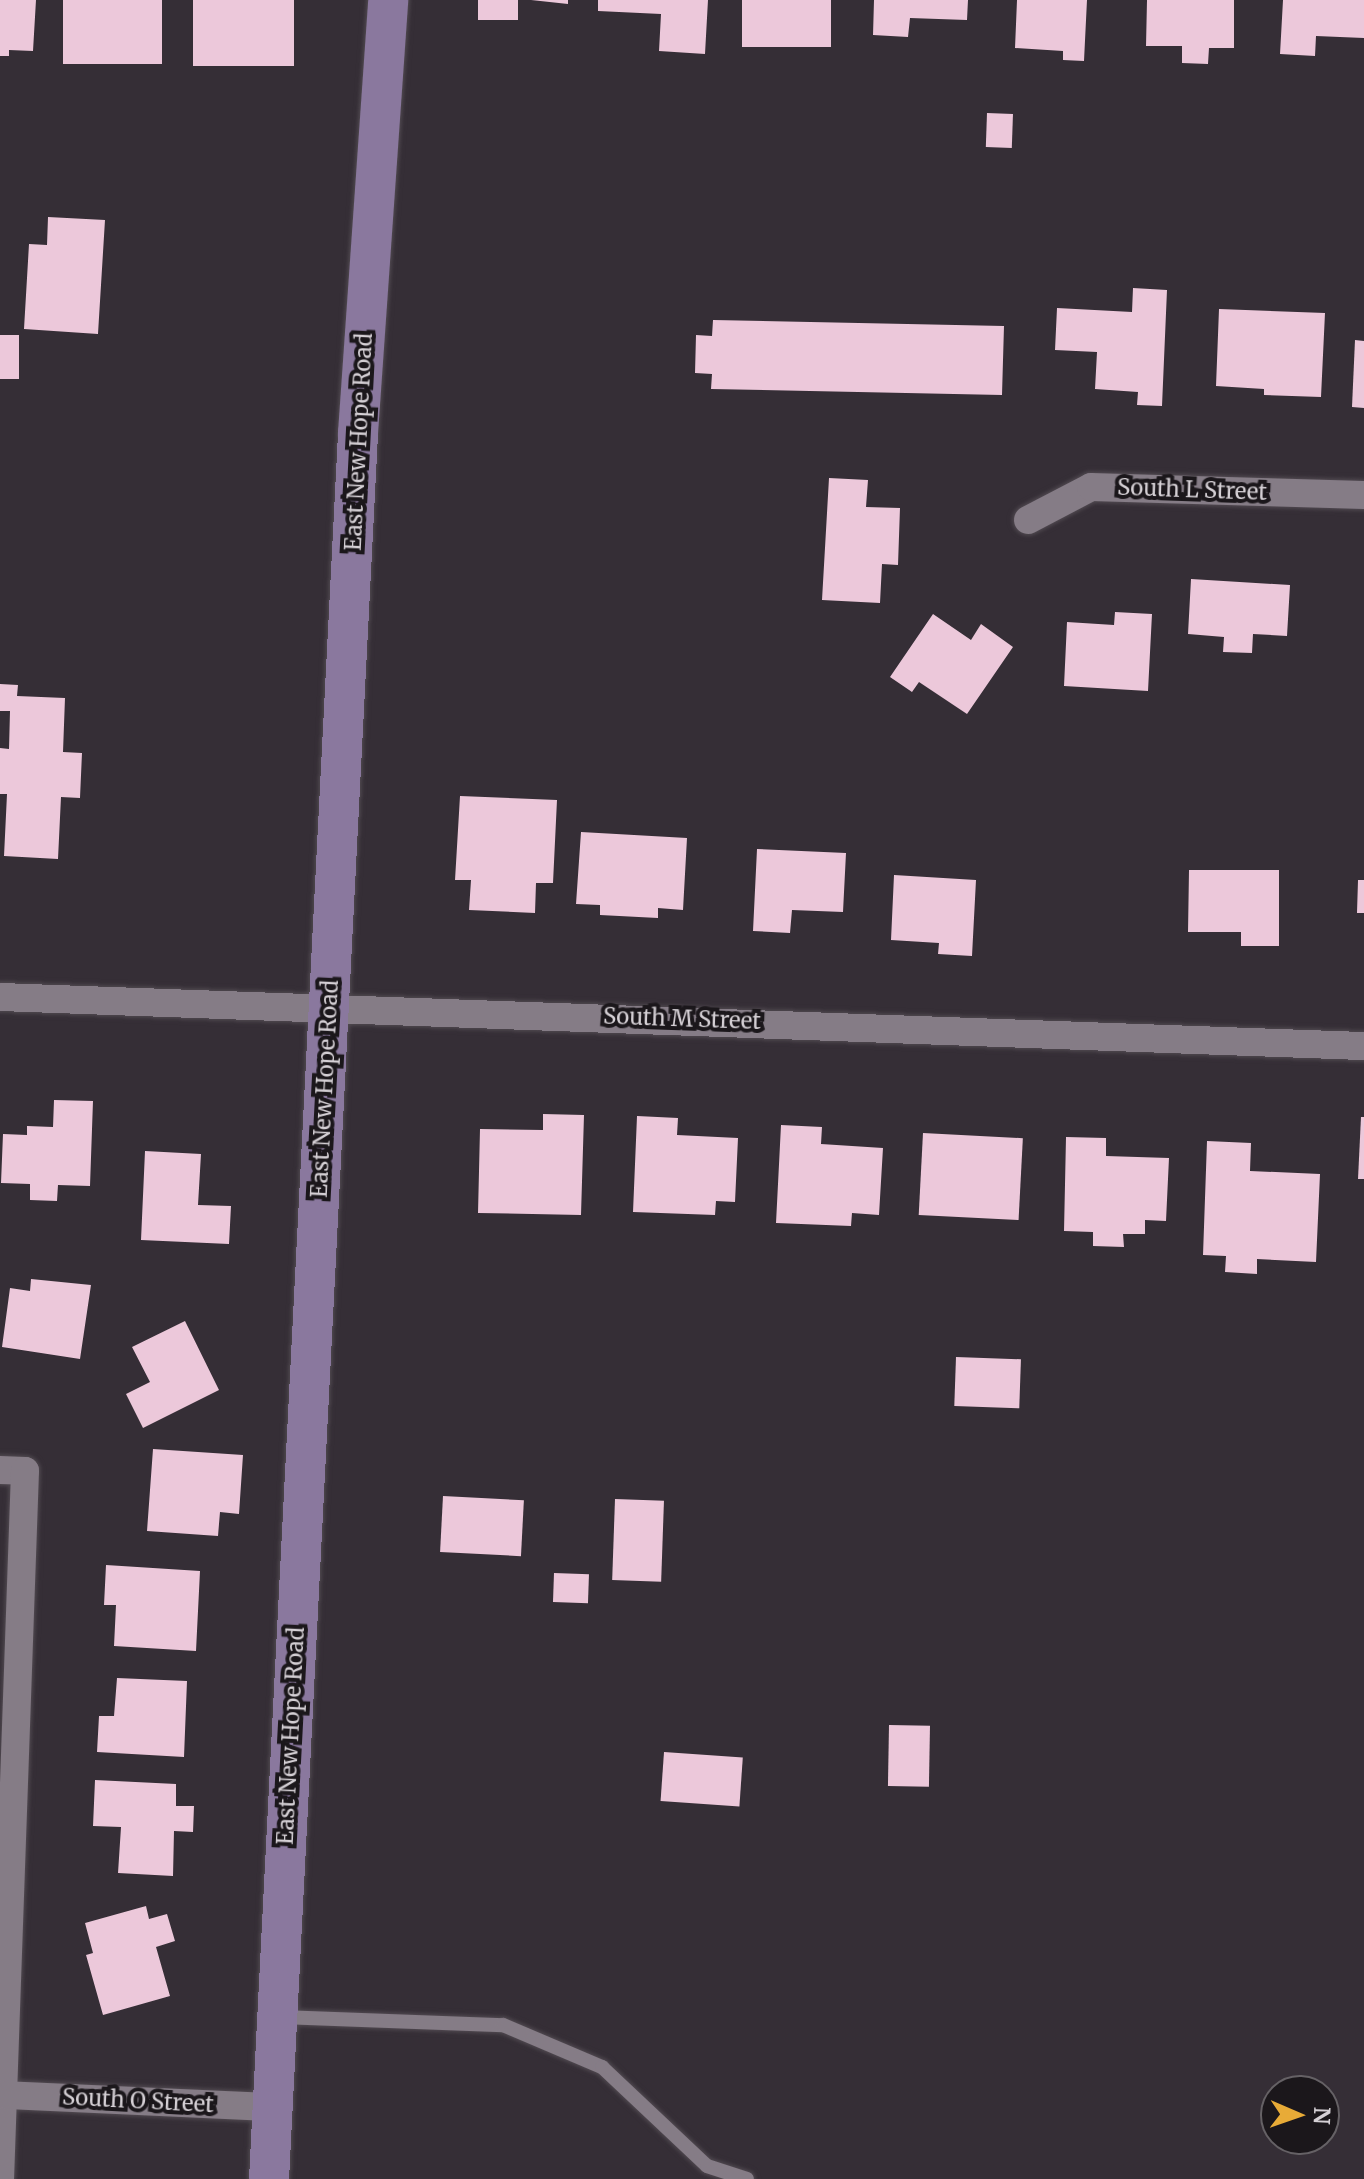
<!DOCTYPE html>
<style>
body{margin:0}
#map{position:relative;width:1364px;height:2179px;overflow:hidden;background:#352e36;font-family:Merriweather,serif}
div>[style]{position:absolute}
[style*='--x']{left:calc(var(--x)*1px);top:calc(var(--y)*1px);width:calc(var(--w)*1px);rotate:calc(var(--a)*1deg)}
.building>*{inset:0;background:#ecc8da;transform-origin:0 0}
.roads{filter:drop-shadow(0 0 2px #514a51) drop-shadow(0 0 2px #514a51)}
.lane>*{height:14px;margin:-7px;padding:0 7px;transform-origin:7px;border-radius:7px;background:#857c86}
.street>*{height:28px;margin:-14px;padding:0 14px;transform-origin:14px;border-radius:14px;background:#857c86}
.secondary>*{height:40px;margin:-20px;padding:0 20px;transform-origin:20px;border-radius:20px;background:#8a789e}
span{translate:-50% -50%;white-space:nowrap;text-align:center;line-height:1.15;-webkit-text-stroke:8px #1b171b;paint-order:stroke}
.street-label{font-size:22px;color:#d5d0d5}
.north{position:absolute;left:1260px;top:2075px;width:80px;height:80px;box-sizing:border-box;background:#1b171b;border:2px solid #656165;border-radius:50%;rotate:92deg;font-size:22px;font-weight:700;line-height:32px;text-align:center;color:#d5d0d5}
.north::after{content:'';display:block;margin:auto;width:28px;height:36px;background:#e8ab37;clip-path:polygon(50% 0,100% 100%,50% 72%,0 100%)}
</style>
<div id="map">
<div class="building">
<i style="clip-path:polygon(0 0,36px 0,33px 51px,9px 50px,9px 56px,0 56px)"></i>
<i style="left:63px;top:0;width:99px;height:64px"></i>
<i style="left:193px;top:0;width:101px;height:66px"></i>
<i style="left:478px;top:0;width:40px;height:20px"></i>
<i style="clip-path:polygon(531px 0,568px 0,568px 4px)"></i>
<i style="clip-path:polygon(598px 0,708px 0,705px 54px,659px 51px,661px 14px,598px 11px)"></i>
<i style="left:742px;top:0;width:89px;height:47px"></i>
<i style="clip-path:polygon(874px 0,968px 0,967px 20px,910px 18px,908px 37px,873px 35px)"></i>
<i style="clip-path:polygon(1017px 0,1087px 0,1084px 61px,1063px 60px,1063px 51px,1015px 48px)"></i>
<i style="clip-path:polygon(1147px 0,1234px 0,1234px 48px,1209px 48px,1208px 64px,1182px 63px,1182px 46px,1146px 46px)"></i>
<i style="clip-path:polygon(1283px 0,1364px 0,1364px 38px,1316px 36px,1315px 56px,1280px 54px)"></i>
<i style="left:987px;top:113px;width:26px;height:34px;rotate:2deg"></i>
<i style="clip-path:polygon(48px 217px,105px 220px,98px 334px,24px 329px,29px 244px,47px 245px)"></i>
<i style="clip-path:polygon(1133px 288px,1167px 290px,1162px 406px,1137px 405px,1138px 392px,1095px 389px,1097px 352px,1055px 350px,1057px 308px,1132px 312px)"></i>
<i style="clip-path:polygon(1219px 309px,1325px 313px,1321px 397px,1264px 395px,1264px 389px,1216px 386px)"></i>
<i style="clip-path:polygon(713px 320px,1004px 326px,1002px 395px,711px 389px,712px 374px,695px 373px,696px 335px,712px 336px)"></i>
<i style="left:0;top:335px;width:19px;height:44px"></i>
<i style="clip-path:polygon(1355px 340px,1364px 341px,1364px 408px,1352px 407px)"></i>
<i style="clip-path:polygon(829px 478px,868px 480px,866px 507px,900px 508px,898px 565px,882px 564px,880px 603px,822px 600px)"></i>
<i style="clip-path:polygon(1191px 579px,1290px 585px,1287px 636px,1253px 634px,1252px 653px,1223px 652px,1224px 637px,1188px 634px)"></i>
<i style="clip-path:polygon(1115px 612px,1152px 614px,1148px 691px,1064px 686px,1067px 622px,1114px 625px)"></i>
<i style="clip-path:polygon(933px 614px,971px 640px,981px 624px,1013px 647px,967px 714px,919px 682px,912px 692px,890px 677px)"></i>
<i style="clip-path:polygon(0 684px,18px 685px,17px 696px,65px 698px,63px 752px,82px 753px,80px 798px,61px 797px,58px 859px,4px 856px,7px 794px,0 794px,0 748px,9px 749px,10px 711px,0 711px)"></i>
<i style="clip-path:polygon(460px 796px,557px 800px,553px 883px,536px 883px,535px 913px,469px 910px,471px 880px,455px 880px)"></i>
<i style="clip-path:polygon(581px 832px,687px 838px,683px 910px,658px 908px,658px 918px,600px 915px,600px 905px,576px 904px)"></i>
<i style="clip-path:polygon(757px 849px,846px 853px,843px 912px,792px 910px,790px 933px,753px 931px)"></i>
<i style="clip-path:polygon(1189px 870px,1279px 870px,1279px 946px,1241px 946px,1241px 932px,1188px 932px)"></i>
<i style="clip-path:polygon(894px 875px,976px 880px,972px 956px,938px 954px,939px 943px,891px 940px)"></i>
<i style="clip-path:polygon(1358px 880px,1364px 880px,1364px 913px,1357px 913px)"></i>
<i style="clip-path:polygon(54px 1100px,93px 1101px,90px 1186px,58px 1185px,57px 1201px,30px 1200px,30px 1184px,1px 1183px,3px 1134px,27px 1135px,27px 1126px,53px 1127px)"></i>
<i style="clip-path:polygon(543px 1114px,584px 1115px,581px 1215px,478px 1213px,480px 1129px,543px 1130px)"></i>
<i style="clip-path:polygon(637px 1116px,678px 1118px,677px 1135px,738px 1138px,735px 1202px,716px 1201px,715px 1215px,633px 1212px)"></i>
<i style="clip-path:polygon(1361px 1117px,1364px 1117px,1364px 1179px,1358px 1179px)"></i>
<i style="clip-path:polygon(781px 1125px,822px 1127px,821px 1144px,883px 1148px,879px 1215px,852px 1213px,851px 1226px,776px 1223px)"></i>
<i style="left:923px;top:1133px;width:100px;height:82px;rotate:3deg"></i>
<i style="clip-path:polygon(1066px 1137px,1106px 1138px,1106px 1156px,1169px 1158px,1166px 1221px,1145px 1220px,1145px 1234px,1123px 1234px,1124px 1247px,1093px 1246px,1093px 1232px,1064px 1231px)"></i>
<i style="clip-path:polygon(1207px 1141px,1251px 1143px,1250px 1171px,1320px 1174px,1316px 1262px,1257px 1259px,1257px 1274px,1225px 1272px,1226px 1256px,1203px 1255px)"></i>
<i style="clip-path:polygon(145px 1151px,201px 1154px,198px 1205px,231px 1206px,229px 1244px,141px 1240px)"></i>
<i style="clip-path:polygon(31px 1279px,91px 1285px,80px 1359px,2px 1347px,10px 1288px,30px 1291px)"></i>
<i style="clip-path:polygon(185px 1321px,219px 1390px,143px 1428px,126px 1394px,150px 1382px,132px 1347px)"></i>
<i style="left:956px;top:1357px;width:65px;height:49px;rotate:2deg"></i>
<i style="clip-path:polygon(153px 1449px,243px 1455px,239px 1514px,220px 1512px,218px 1536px,147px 1531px)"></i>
<i style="left:443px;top:1496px;width:81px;height:56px;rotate:3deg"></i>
<i style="left:615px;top:1499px;width:49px;height:81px;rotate:2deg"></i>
<i style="clip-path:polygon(106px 1565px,200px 1571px,196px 1651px,114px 1646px,116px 1605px,104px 1605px)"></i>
<i style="left:554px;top:1573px;width:35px;height:29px;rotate:2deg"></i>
<i style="clip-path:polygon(117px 1678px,187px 1681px,184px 1757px,97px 1752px,99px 1716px,114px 1716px)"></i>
<i style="left:889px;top:1725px;width:41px;height:61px;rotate:1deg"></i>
<i style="left:664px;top:1752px;width:79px;height:49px;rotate:4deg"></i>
<i style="clip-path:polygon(95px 1780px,176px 1784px,176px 1806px,194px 1806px,193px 1832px,174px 1831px,173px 1876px,118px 1873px,121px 1827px,93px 1826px)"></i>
<i style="clip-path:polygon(146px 1906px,149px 1919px,167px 1914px,175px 1941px,156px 1947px,170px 1996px,103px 2015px,86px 1955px,93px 1953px,85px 1923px)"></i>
</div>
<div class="roads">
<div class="lane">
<i style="--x:281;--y:2017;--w:222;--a:2.1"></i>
<i style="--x:503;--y:2025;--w:108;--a:23"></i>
<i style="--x:602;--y:2067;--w:144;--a:43.3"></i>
<i style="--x:707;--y:2166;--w:42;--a:18"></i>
</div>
<div class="street">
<i style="--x:1028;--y:520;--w:71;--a:-27.6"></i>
<i style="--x:1091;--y:487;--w:273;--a:1.7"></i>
<i style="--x:0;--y:997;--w:1365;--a:2.06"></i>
<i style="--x:0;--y:1470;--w:25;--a:2"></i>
<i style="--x:25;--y:1471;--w:708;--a:92.02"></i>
<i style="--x:5;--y:2095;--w:267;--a:2.6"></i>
</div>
<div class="secondary">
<i style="--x:269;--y:2179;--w:1748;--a:-87.08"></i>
<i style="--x:358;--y:433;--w:434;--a:-86"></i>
</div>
</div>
<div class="street-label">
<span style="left:359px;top:442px;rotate:-87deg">East New Hope Road</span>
<span style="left:1192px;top:490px;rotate:2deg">South L Street</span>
<span style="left:682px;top:1019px;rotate:2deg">South M Street</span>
<span style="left:325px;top:1089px;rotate:-87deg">East New Hope Road</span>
<span style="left:291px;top:1736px;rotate:-87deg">East New Hope Road</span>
<span style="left:138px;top:2101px;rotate:3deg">South O Street</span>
</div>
<div class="north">N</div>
</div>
